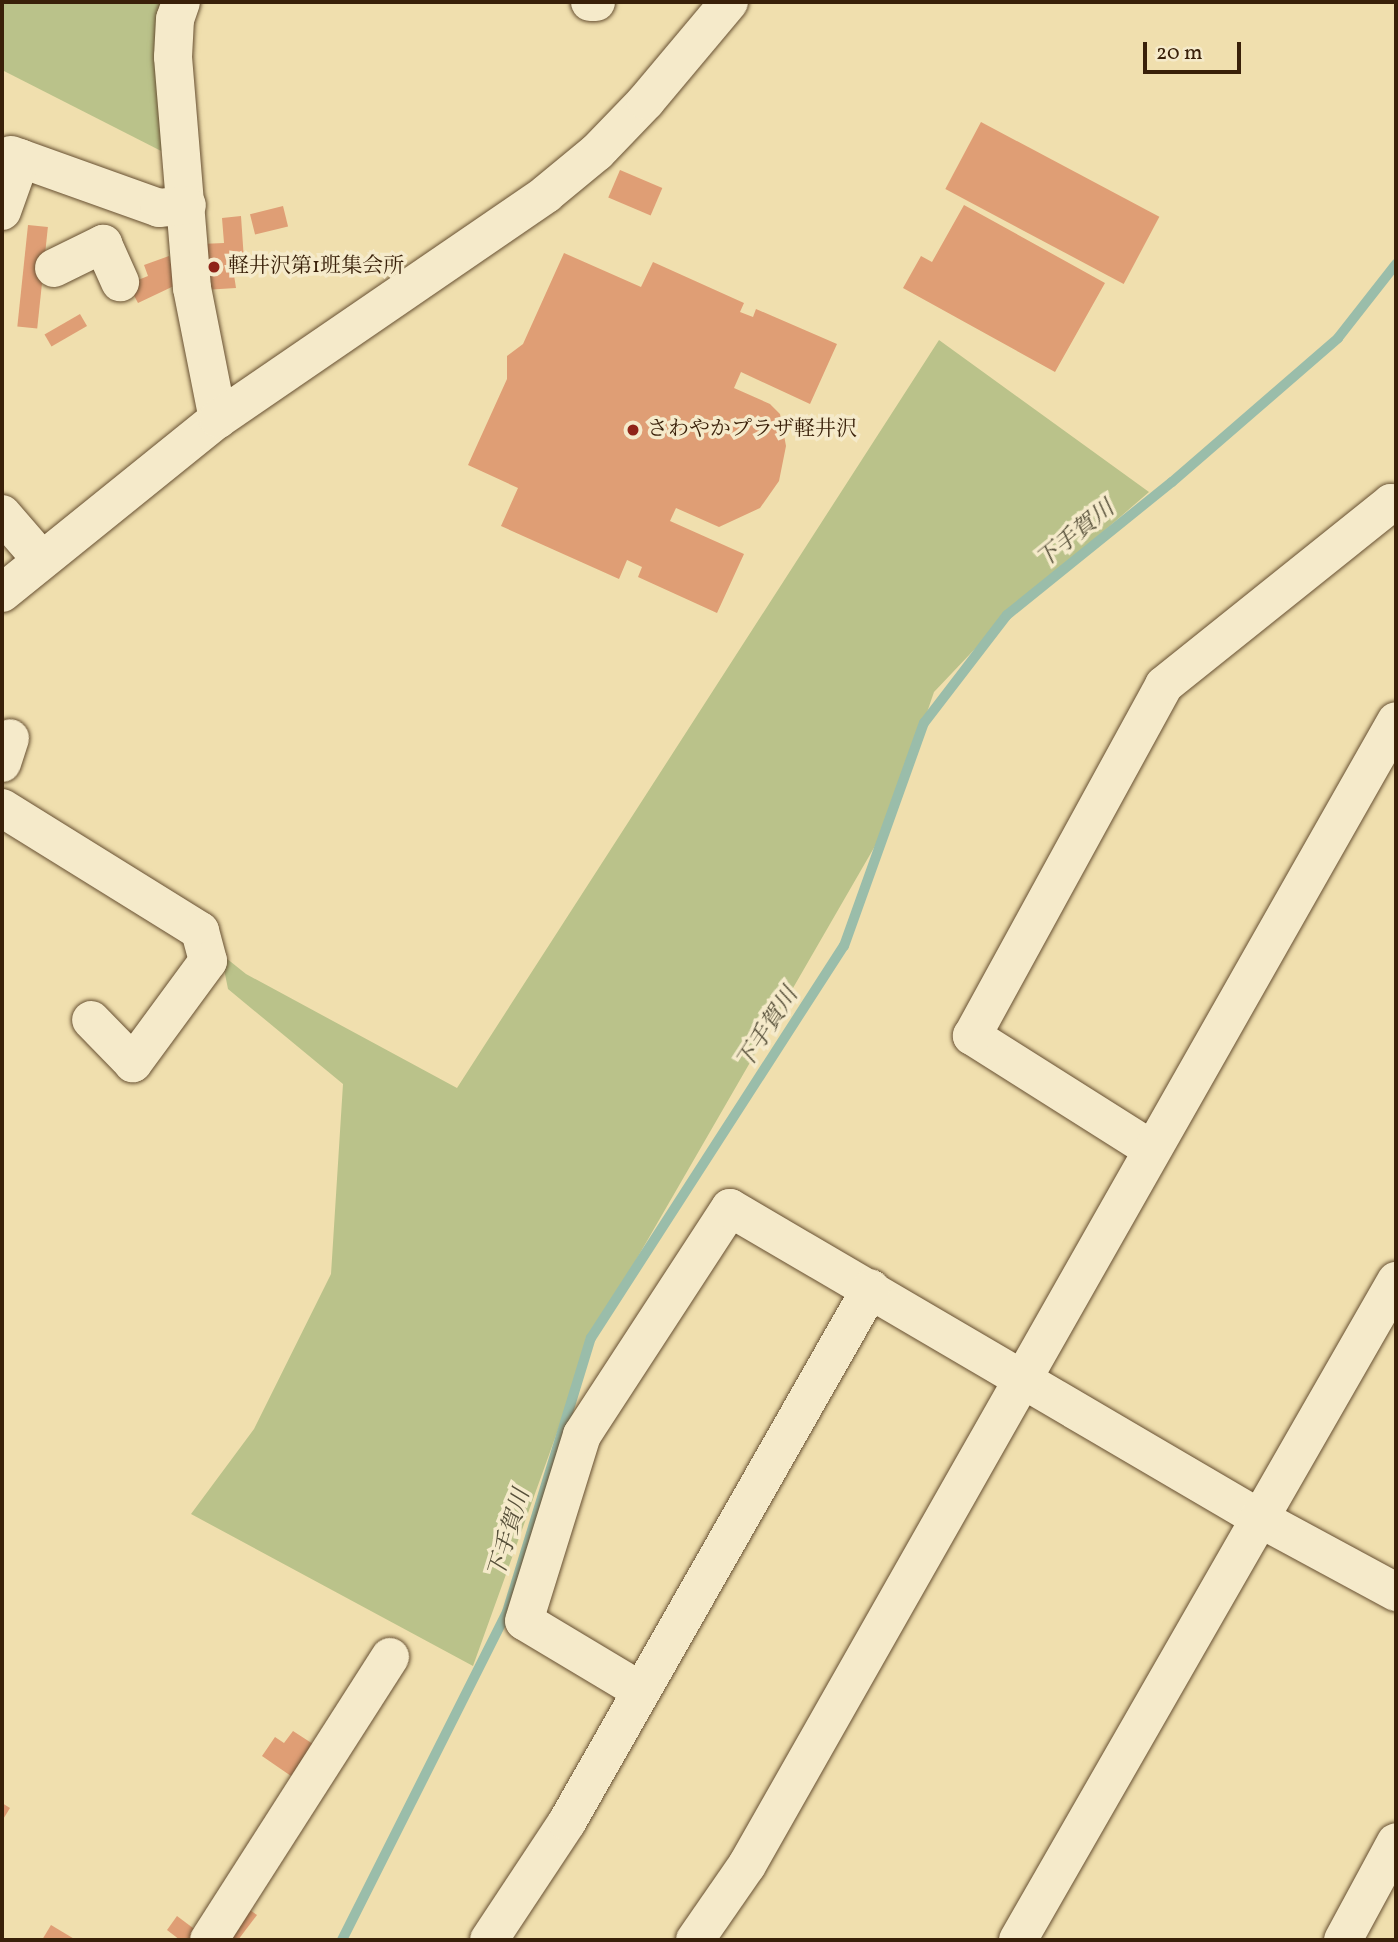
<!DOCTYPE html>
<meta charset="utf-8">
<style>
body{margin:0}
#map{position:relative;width:1398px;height:1942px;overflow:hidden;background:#f0dfae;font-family:Vollkorn,"Noto Serif JP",serif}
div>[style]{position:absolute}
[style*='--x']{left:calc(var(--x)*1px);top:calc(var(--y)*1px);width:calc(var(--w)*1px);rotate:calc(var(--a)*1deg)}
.green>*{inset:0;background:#bac28a}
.stream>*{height:10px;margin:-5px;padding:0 5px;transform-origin:5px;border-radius:5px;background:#9abdaa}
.building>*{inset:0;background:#df9e75;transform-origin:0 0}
.roads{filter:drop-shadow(0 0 2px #675032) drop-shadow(0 0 2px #675032)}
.minor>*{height:38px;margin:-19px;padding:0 19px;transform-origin:19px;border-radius:19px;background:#f5eaca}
.dots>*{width:19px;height:19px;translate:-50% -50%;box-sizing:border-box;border:4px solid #f5eaca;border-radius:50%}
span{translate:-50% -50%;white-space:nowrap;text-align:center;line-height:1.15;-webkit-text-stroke:7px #f5eaca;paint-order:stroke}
.poi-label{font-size:21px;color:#392009}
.left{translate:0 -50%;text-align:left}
.water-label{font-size:23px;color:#564f39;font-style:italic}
.frame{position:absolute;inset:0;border:4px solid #392009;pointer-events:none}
.scale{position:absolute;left:1143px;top:42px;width:98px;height:32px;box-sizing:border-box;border:4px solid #392009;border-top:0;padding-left:9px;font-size:21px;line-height:24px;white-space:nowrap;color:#392009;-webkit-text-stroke:5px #f5eaca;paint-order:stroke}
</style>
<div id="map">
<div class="green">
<i style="clip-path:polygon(2px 2px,169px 2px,171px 156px,2px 70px)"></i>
<i style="clip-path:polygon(939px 340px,1149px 492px,1007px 615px,934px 692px,890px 820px,591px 1338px,473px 1666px,191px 1514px,254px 1429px,331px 1274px,343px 1084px,228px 989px,221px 954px,246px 974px,457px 1088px)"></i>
</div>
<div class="stream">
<i style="--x:342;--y:1940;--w:367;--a:-63.3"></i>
<i style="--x:507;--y:1612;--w:287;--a:-73"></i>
<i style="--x:591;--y:1338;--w:467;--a:-57.2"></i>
<i style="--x:844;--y:946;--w:237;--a:-70.3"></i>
<i style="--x:924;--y:723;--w:136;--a:-52.5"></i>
<i style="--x:1007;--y:615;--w:212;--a:-38.9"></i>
<i style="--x:1172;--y:482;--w:220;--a:-40.9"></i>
<i style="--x:1338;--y:338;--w:94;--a:-51.9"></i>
</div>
<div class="building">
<i style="left:981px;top:122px;width:202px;height:76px;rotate:28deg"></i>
<i style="left:620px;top:170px;width:46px;height:30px;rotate:23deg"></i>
<i style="clip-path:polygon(964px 205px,1105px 283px,1055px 372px,903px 288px,921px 256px,932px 262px)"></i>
<i style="left:283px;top:206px;width:21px;height:34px;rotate:76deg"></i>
<i style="clip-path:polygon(241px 216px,245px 275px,234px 275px,236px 288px,204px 290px,201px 244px,224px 243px,222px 218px)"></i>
<i style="left:28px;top:225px;width:20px;height:102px;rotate:6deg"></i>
<i style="clip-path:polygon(564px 253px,641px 287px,653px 262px,744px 303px,740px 312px,753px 317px,756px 309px,837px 344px,810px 404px,741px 372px,734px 388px,770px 404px,780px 414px,786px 446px,779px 481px,760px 508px,719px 527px,676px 508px,670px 521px,744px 554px,717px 613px,638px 577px,642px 567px,627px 560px,619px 579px,501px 526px,518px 488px,468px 465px,507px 379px,507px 356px,523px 344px)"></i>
<i style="clip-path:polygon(169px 256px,176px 285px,138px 303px,128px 284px,148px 276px,144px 265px)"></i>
<i style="left:80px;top:314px;width:14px;height:41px;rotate:60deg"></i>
<i style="clip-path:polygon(293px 1731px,313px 1744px,291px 1776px,262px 1756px,275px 1737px,284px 1743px)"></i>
<i style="clip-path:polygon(2px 1803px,10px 1808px,2px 1821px)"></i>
<i style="clip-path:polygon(244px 1906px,257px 1915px,238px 1940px,227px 1940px)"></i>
<i style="clip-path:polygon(177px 1916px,197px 1931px,190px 1940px,180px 1940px,167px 1930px)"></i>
<i style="clip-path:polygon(51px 1925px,76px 1940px,42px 1940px)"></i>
</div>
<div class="roads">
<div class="minor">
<i style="--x:181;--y:2;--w:18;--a:109"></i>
<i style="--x:175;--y:19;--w:38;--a:93"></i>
<i style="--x:173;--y:57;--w:232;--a:85.3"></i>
<i style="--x:192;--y:288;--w:134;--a:78.8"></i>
<i style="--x:590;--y:2;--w:6;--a:0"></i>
<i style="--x:11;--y:155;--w:157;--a:19.7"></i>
<i style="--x:159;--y:208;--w:28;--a:-6"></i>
<i style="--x:2;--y:211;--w:56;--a:-70.3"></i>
<i style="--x:54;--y:268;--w:55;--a:-26.1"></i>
<i style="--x:103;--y:244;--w:42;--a:65.9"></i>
<i style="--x:2;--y:514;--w:60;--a:49.1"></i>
<i style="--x:2;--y:593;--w:277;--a:-38.9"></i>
<i style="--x:218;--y:419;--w:398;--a:-34.4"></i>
<i style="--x:546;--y:194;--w:66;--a:-39.5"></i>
<i style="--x:597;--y:152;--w:71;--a:-46.1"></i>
<i style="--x:646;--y:101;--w:129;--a:-50"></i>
<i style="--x:2;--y:763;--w:26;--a:-72"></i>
<i style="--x:2;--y:808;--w:233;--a:31.8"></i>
<i style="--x:200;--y:931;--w:31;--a:75"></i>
<i style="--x:208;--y:961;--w:127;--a:126.3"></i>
<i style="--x:133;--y:1063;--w:60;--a:-134.3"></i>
<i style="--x:1151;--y:1149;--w:212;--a:-147.7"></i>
<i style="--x:972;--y:1036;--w:400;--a:-61.3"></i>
<i style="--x:1164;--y:685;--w:291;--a:-38.7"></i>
<i style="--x:1391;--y:503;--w:6;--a:31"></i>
<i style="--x:641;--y:1691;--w:136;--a:-149.1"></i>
<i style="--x:524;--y:1621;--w:195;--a:-72.7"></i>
<i style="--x:582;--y:1435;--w:271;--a:-56.9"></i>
<i style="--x:730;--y:1208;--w:613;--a:30.37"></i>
<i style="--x:1259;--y:1518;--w:156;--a:28.4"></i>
<i style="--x:209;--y:1940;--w:336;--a:-57.4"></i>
<i style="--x:489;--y:1940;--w:141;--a:-56.5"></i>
<i style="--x:567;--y:1822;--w:614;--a:-60.35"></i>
<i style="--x:695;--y:1940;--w:91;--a:-55.3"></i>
<i style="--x:747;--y:1865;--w:1315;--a:-60.43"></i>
<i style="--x:1018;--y:1940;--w:760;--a:-60.16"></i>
<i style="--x:1343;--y:1940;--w:111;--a:-61.6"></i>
</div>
</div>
<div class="dots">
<i style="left:214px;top:267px;background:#8f2418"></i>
<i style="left:633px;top:430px;background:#8f2418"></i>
</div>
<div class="poi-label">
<span class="left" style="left:228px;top:267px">軽井沢第1班集会所</span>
<span class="left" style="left:647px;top:430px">さわやかプラザ軽井沢</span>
</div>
<div class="water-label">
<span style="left:1076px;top:535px;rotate:-39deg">下手賀川</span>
<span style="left:768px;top:1029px;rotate:-57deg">下手賀川</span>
<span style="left:510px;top:1534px;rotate:-73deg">下手賀川</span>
</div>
<div class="frame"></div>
<div class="scale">20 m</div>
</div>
